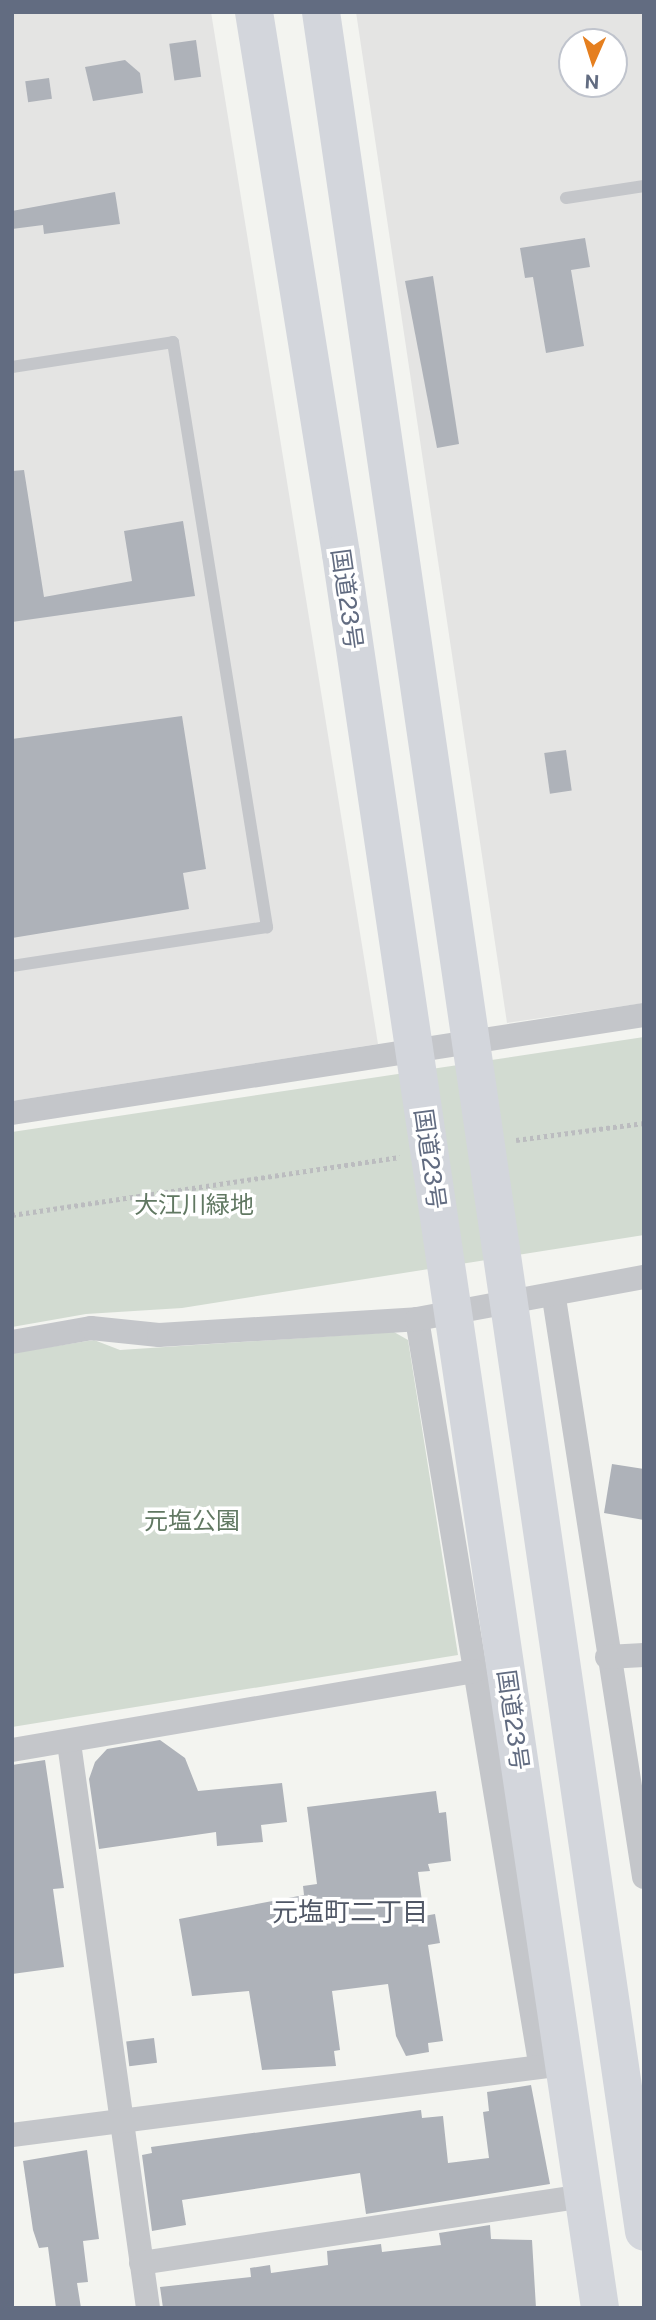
<!DOCTYPE html>
<meta charset="utf-8">
<style>
body{margin:0}
#map{position:relative;width:656px;height:2320px;overflow:hidden;background:#f3f4f0;font-family:"Public Sans","Noto Sans JP",sans-serif}
div>[style]{position:absolute}
[style*='--x']{left:calc(var(--x)*1px);top:calc(var(--y)*1px);width:calc(var(--w)*1px);rotate:calc(var(--a)*1deg)}
.built>*{inset:0;background:#e4e4e3}
.green>*{inset:0;background:#d2dbd1}
.building>*{inset:0;background:#aeb2b9;transform-origin:0 0}
.path>*{height:4.5px;margin-top:-2.25px;transform-origin:0;background:repeating-linear-gradient(90deg,#bbbcbf 0 3.5px,transparent 0 7px)}
.lane>*{height:12px;margin:-6px;padding:0 6px;transform-origin:6px;border-radius:6px;background:#c4c6ca}
.street>*{height:24px;margin:-12px;padding:0 12px;transform-origin:12px;border-radius:12px;background:#c4c6ca}
.highway>*{height:38px;margin:-19px;padding:0 19px;transform-origin:19px;border-radius:19px;background:#d3d6dc}
span{translate:-50% -50%;white-space:nowrap;text-align:center;line-height:1.15;-webkit-text-stroke:7px #fff;paint-order:stroke}
.street-label{font-size:24px;color:#626c81}
.park-label{font-size:24px;color:#617862}
.neighbourhood-label{font-size:26px;color:#505766}
.frame{position:absolute;inset:0;border:14px solid #626c81;pointer-events:none}
.north{position:absolute;left:558px;top:28px;width:70px;height:70px;box-sizing:border-box;background:#fff;border:2px solid #c0c4cd;border-radius:50%;rotate:183deg;font-size:19px;font-weight:700;line-height:28px;text-align:center;color:#626c81}
.north::after{content:'';display:block;margin:auto;width:24px;height:32px;background:#e57f1f;clip-path:polygon(50% 0,100% 100%,50% 72%,0 100%)}
</style>
<div id="map">
<div class="built">
<i style="clip-path:polygon(12px 12px,211px 12px,378px 1044px,12px 1101px)"></i>
<i style="clip-path:polygon(evenodd,356px 12px,644px 12px,644px 1003px,507px 1023px,356px 12px,572px 42px,614px 42px,614px 84px,572px 84px,572px 42px)"></i>
</div>
<div class="green">
<i style="clip-path:polygon(644px 1037px,644px 1235px,182px 1308px,86px 1314px,12px 1327px,12px 1132px)"></i>
<i style="clip-path:polygon(394px 1332px,408px 1340px,458px 1655px,12px 1727px,12px 1353px,94px 1340px,120px 1350px)"></i>
</div>
<div class="building">
<i style="left:196px;top:40px;width:37px;height:27px;rotate:82deg"></i>
<i style="clip-path:polygon(125px 60px,140px 73px,143px 93px,93px 101px,85px 67px)"></i>
<i style="left:49px;top:78px;width:21px;height:24px;rotate:82deg"></i>
<i style="clip-path:polygon(115px 192px,120px 224px,44px 234px,43px 225px,12px 229px,12px 211px)"></i>
<i style="clip-path:polygon(585px 238px,590px 267px,571px 270px,584px 346px,546px 353px,533px 277px,525px 278px,520px 248px)"></i>
<i style="clip-path:polygon(433px 276px,459px 444px,437px 448px,405px 281px)"></i>
<i style="clip-path:polygon(24px 470px,44px 597px,132px 581px,124px 531px,183px 521px,195px 596px,12px 622px,12px 471px)"></i>
<i style="clip-path:polygon(182px 716px,206px 869px,183px 873px,189px 909px,12px 938px,12px 739px)"></i>
<i style="left:566px;top:750px;width:41px;height:22px;rotate:82deg"></i>
<i style="clip-path:polygon(612px 1464px,644px 1469px,644px 1520px,604px 1513px)"></i>
<i style="clip-path:polygon(160px 1740px,185px 1758px,198px 1791px,282px 1783px,287px 1822px,261px 1825px,263px 1842px,217px 1846px,216px 1832px,99px 1849px,89px 1779px,95px 1762px,107px 1749px)"></i>
<i style="clip-path:polygon(45px 1760px,64px 1888px,53px 1889px,64px 1967px,12px 1974px,12px 1765px)"></i>
<i style="clip-path:polygon(436px 1791px,439px 1813px,446px 1812px,451px 1861px,428px 1864px,430px 1871px,418px 1872px,424px 1916px,435px 1914px,440px 1943px,428px 1945px,443px 2041px,428px 2043px,429px 2052px,406px 2056px,396px 2036px,388px 1984px,332px 1991px,340px 2050px,334px 2051px,336px 2066px,262px 2070px,249px 1991px,192px 1996px,179px 1919px,304px 1895px,303px 1886px,317px 1884px,307px 1807px)"></i>
<i style="left:154px;top:2038px;width:25px;height:28px;rotate:83deg"></i>
<i style="clip-path:polygon(531px 2085px,550px 2184px,366px 2214px,360px 2173px,182px 2200px,186px 2225px,152px 2231px,142px 2155px,152px 2153px,151px 2147px,421px 2110px,422px 2118px,443px 2116px,448px 2163px,489px 2158px,483px 2112px,489px 2111px,487px 2092px)"></i>
<i style="clip-path:polygon(87px 2150px,99px 2239px,83px 2241px,88px 2282px,77px 2283px,81px 2308px,56px 2308px,48px 2247px,39px 2248px,33px 2230px,23px 2161px)"></i>
<i style="clip-path:polygon(490px 2225px,491px 2239px,532px 2240px,536px 2308px,163px 2308px,160px 2287px,251px 2277px,250px 2268px,270px 2265px,271px 2273px,328px 2265px,327px 2251px,381px 2244px,382px 2252px,441px 2245px,439px 2233px)"></i>
</div>
<div class="path">
<i style="--x:516;--y:1140;--w:129;--a:-7.6"></i>
<i style="--x:12;--y:1215;--w:392;--a:-8.5"></i>
</div>
<div class="lane">
<i style="--x:566;--y:198;--w:79;--a:-8.7"></i>
<i style="--x:12;--y:367;--w:163;--a:-8.8"></i>
<i style="--x:173;--y:342;--w:593;--a:80.87"></i>
<i style="--x:267;--y:927;--w:258;--a:171.3"></i>
</div>
<div class="street">
<i style="--x:12;--y:1113;--w:640;--a:-8.81"></i>
<i style="--x:554;--y:1298;--w:586;--a:81.16"></i>
<i style="--x:417;--y:1319;--w:754;--a:80.61"></i>
<i style="--x:12;--y:1342;--w:80;--a:-10"></i>
<i style="--x:91;--y:1328;--w:68;--a:5.9"></i>
<i style="--x:159;--y:1335;--w:258;--a:-3.5"></i>
<i style="--x:417;--y:1319;--w:231;--a:-10.5"></i>
<i style="--x:607;--y:1657;--w:37;--a:-3"></i>
<i style="--x:69;--y:1743;--w:570;--a:82.04"></i>
<i style="--x:12;--y:1750;--w:468;--a:-9.7"></i>
<i style="--x:12;--y:2135;--w:548;--a:-7.33"></i>
<i style="--x:141;--y:2263;--w:447;--a:-8.6"></i>
</div>
<div class="highway">
<i style="--x:254;--y:12;--w:549;--a:80.88"></i>
<i style="--x:341;--y:554;--w:1773;--a:81.6"></i>
<i style="--x:321;--y:12;--w:2243;--a:81.72"></i>
</div>
<div class="street-label">
<span style="left:347px;top:599px;rotate:82deg">国道23号</span>
<span style="left:430px;top:1159px;rotate:82deg">国道23号</span>
<span style="left:513px;top:1720px;rotate:82deg">国道23号</span>
</div>
<div class="park-label">
<span style="left:194px;top:1205px">大江川緑地</span>
<span style="left:192px;top:1521px">元塩公園</span>
</div>
<div class="neighbourhood-label">
<span style="left:350px;top:1912px">元塩町二丁目</span>
</div>
<div class="frame"></div>
<div class="north">N</div>
</div>
